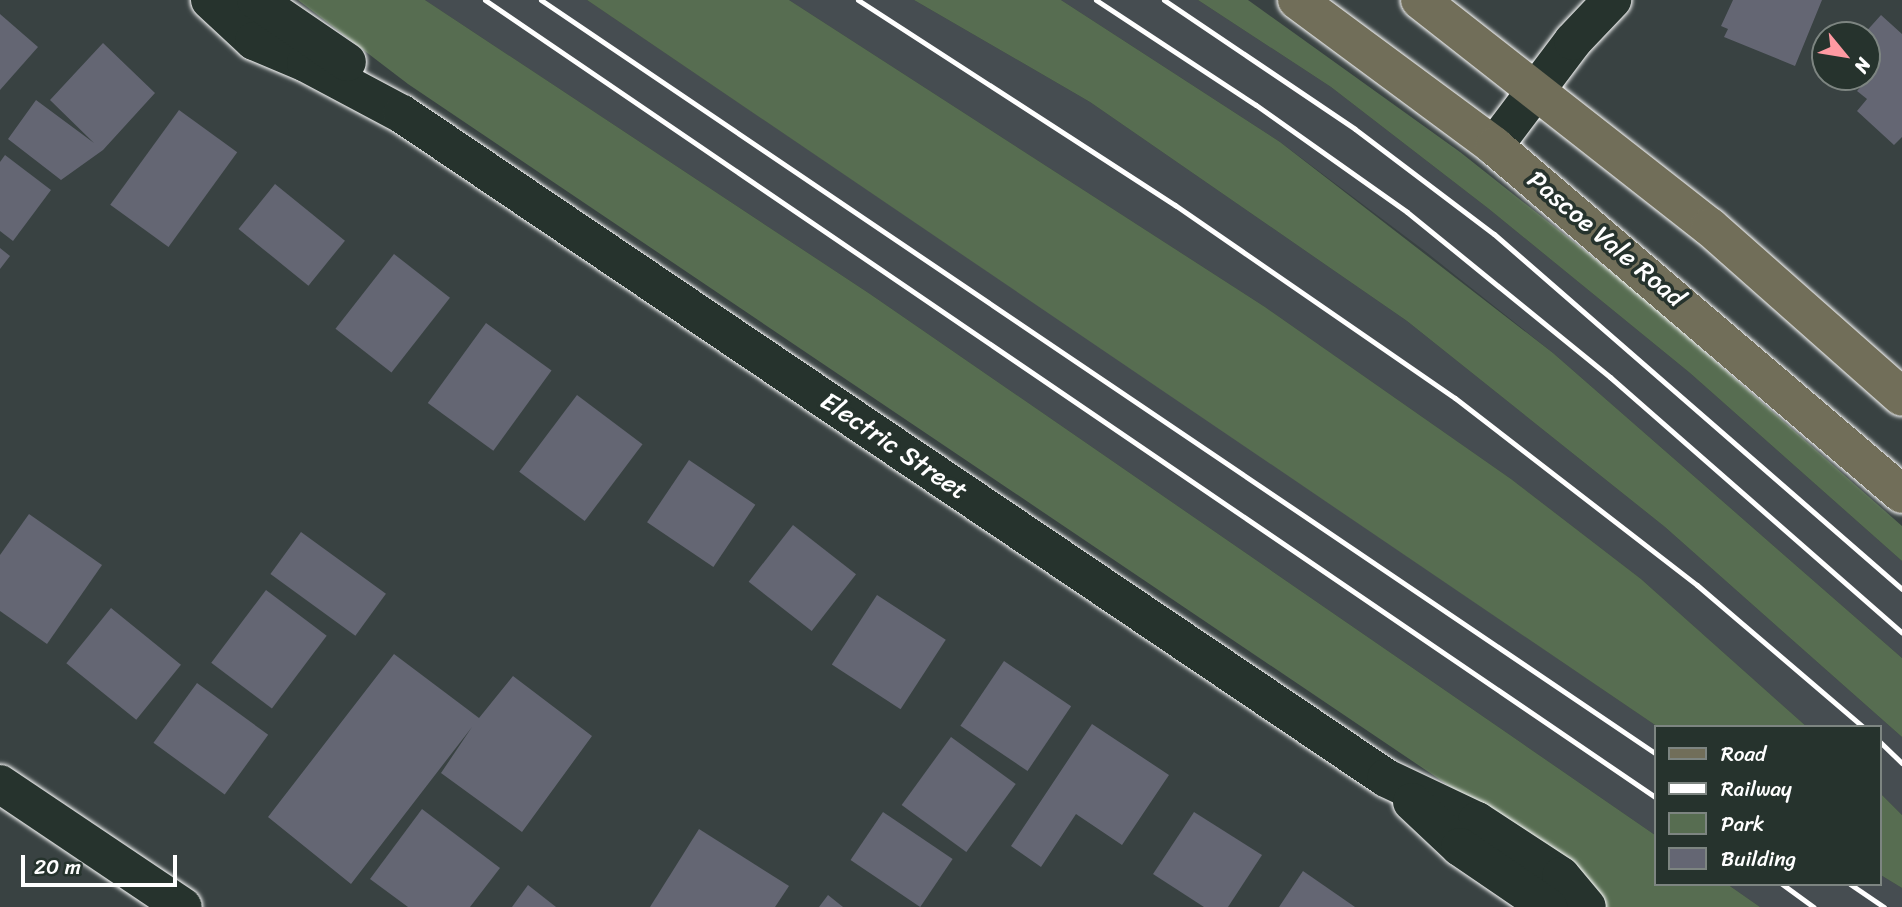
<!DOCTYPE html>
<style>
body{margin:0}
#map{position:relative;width:1902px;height:907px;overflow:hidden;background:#394242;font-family:Sriracha,sans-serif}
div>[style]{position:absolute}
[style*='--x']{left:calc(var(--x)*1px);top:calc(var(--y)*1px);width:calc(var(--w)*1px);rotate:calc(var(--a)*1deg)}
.built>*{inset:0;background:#464d51}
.green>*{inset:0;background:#576d51}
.building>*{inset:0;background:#646673;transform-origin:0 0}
.roads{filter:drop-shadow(0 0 2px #fff) drop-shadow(0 0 2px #fff)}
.minor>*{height:38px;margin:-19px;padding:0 19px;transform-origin:19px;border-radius:19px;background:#26332d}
.tertiary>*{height:38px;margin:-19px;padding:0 19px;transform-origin:19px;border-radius:19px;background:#26332d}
.primary>*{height:38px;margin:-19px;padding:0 19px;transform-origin:19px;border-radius:19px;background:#716e59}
.rail>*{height:5px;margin:-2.5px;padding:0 2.5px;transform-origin:2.5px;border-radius:2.5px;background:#fff}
span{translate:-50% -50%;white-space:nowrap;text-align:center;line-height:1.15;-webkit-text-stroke:7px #26332d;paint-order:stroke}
.street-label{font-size:26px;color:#fff}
.legend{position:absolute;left:1654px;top:725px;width:228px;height:161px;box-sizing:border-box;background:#26332d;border:2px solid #7d8581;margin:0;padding:9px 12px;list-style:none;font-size:21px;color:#fff}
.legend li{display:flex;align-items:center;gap:14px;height:35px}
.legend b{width:35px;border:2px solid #7d8581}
.north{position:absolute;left:1811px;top:21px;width:70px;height:70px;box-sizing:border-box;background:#26332d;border:2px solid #7d8581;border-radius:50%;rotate:120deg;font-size:19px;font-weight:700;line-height:28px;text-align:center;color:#fff}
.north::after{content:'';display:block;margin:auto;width:24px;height:32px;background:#ff9aa2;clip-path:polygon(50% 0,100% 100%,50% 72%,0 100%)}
.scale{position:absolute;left:21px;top:855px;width:156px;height:32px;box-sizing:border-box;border:4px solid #fff;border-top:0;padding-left:9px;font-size:21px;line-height:24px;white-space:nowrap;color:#fff;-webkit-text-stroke:5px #26332d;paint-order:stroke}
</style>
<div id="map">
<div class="built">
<i style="clip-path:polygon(425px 0,587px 0,1182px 403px,1658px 727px,1655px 835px,870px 294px)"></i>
<i style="clip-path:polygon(789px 0,914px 0,1090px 102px,1407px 321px,1665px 527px,1902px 737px,1902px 815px,1879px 792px,1879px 727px,1807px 727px,1641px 579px,1511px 479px,1265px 307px)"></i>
<i style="clip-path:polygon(1061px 0,1198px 0,1331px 87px,1489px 209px,1690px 373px,1902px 561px,1902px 658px,1553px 353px,1426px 252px,1280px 142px)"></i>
<i style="clip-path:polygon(1879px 874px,1902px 888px,1902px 907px,1760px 907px,1727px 884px,1879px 884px)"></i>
</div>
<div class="green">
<i style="clip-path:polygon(298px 0,425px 0,870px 294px,1655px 835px,1655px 884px,1727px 884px,1760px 907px,1603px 907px,1571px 868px,408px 84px)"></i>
<i style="clip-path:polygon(587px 0,789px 0,1265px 307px,1511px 479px,1641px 579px,1807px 727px,1658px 727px)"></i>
<i style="clip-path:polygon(914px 0,1061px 0,1280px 142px,1553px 353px,1902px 658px,1902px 737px,1665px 527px,1407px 321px,1090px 102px)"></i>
<i style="clip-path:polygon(1198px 0,1248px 0,1460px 152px,1637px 292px,1902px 526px,1902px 561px,1690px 373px,1489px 209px,1331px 87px)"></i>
<i style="clip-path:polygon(1879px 792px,1902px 815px,1902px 888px,1879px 874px)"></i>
</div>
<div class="building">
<i style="clip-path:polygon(1733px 0,1822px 0,1795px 66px,1724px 37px,1728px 29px,1721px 26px)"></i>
<i style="clip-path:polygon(0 14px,38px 47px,0 90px)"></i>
<i style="clip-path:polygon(1881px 15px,1902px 34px,1902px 137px,1894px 145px,1857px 111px,1867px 99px,1857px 91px,1866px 81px,1861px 77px,1867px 77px,1867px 35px,1863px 35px)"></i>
<i style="clip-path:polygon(103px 43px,155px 93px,103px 150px,61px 180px,8px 139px,36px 100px,94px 143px,50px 100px)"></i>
<i style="left:179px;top:110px;width:72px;height:117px;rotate:36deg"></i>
<i style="clip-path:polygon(5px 155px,51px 190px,13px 241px,0 231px,0 162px)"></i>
<i style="left:275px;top:184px;width:90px;height:58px;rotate:39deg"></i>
<i style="clip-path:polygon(0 248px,10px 256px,0 269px)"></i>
<i style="left:394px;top:254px;width:71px;height:95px;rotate:38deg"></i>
<i style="left:486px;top:323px;width:81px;height:99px;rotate:36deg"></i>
<i style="left:577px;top:395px;width:82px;height:96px;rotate:37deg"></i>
<i style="left:689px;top:460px;width:80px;height:75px;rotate:34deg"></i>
<i style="clip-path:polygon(29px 514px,102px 565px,47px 644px,0 611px,0 555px)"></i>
<i style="left:793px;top:525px;width:80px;height:72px;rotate:38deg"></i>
<i style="left:301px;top:532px;width:105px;height:52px;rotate:36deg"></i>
<i style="left:266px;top:590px;width:76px;height:91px;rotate:37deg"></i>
<i style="left:877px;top:595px;width:82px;height:83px;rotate:33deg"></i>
<i style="left:111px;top:608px;width:90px;height:71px;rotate:39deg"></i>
<i style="clip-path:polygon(394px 654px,479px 718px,513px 676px,592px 736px,522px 832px,441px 773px,472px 727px,351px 884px,268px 817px)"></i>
<i style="left:1004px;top:661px;width:81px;height:78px;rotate:34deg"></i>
<i style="left:197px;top:683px;width:88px;height:74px;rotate:36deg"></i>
<i style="clip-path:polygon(1092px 724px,1169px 775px,1122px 845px,1076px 814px,1041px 867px,1011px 846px)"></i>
<i style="left:951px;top:737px;width:80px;height:84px;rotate:36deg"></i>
<i style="clip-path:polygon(422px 809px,500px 868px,470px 907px,408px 907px,370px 879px)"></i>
<i style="left:883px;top:812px;width:84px;height:58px;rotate:34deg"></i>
<i style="clip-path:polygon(1194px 812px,1262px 855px,1228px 907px,1204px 907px,1153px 874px)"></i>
<i style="clip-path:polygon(699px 829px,789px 886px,775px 907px,650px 907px)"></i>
<i style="clip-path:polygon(1303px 871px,1355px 907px,1279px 907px)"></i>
<i style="clip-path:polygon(528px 885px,556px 907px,512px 907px)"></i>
<i style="clip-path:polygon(828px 895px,843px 907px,819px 907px)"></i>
</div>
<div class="roads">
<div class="minor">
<i style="--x:1494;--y:146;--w:131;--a:-53"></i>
<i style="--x:1573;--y:41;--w:57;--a:-46.4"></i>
<i style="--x:0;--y:784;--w:220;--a:33.9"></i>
</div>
<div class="tertiary">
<i style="--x:210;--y:0;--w:60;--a:43"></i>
<i style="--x:254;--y:41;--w:56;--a:22.9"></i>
<i style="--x:306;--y:63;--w:109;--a:28"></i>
<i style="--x:402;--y:114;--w:1187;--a:34.01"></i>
<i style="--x:1386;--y:778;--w:101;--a:25.3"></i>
<i style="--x:1477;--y:821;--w:100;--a:33.2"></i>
<i style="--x:1561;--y:876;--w:40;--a:50"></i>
<i style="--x:256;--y:0;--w:110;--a:34.3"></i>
<i style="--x:1412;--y:802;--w:66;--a:43.2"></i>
<i style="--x:1460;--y:847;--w:107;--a:34.3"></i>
</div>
<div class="primary">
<i style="--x:1297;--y:0;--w:245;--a:36.5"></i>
<i style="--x:1494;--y:146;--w:536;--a:40.46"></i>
<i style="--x:1420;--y:0;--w:368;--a:38.1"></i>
<i style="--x:1710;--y:227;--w:256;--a:41.5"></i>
</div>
</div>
<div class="rail">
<i style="--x:485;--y:0;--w:1416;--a:34.26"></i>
<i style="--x:541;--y:0;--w:1345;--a:34.06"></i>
<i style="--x:858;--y:0;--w:378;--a:32.9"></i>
<i style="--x:1175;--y:205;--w:340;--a:34.6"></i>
<i style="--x:1455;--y:398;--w:306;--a:37.7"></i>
<i style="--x:1697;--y:585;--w:218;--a:40.5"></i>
<i style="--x:1096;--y:0;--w:191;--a:33.3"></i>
<i style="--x:1256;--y:105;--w:185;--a:35.3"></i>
<i style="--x:1407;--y:212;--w:262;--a:39.1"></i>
<i style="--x:1610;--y:377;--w:388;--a:41.2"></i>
<i style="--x:1164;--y:0;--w:230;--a:34"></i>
<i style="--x:1355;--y:129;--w:174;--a:37.1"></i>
<i style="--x:1494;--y:234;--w:541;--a:41.03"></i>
<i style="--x:1879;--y:741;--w:32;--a:44"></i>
<i style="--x:1782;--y:884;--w:39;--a:36"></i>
<i style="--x:1850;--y:884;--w:41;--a:34.1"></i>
</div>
<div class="street-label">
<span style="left:1606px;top:239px;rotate:40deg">Pascoe Vale Road</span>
<span style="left:894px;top:446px;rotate:34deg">Electric Street</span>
</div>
<ul class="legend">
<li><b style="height:9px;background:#716e59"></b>Road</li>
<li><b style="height:9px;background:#fff"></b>Railway</li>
<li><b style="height:19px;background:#576d51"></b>Park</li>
<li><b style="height:19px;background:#646673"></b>Building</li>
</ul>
<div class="north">N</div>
<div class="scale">20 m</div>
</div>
